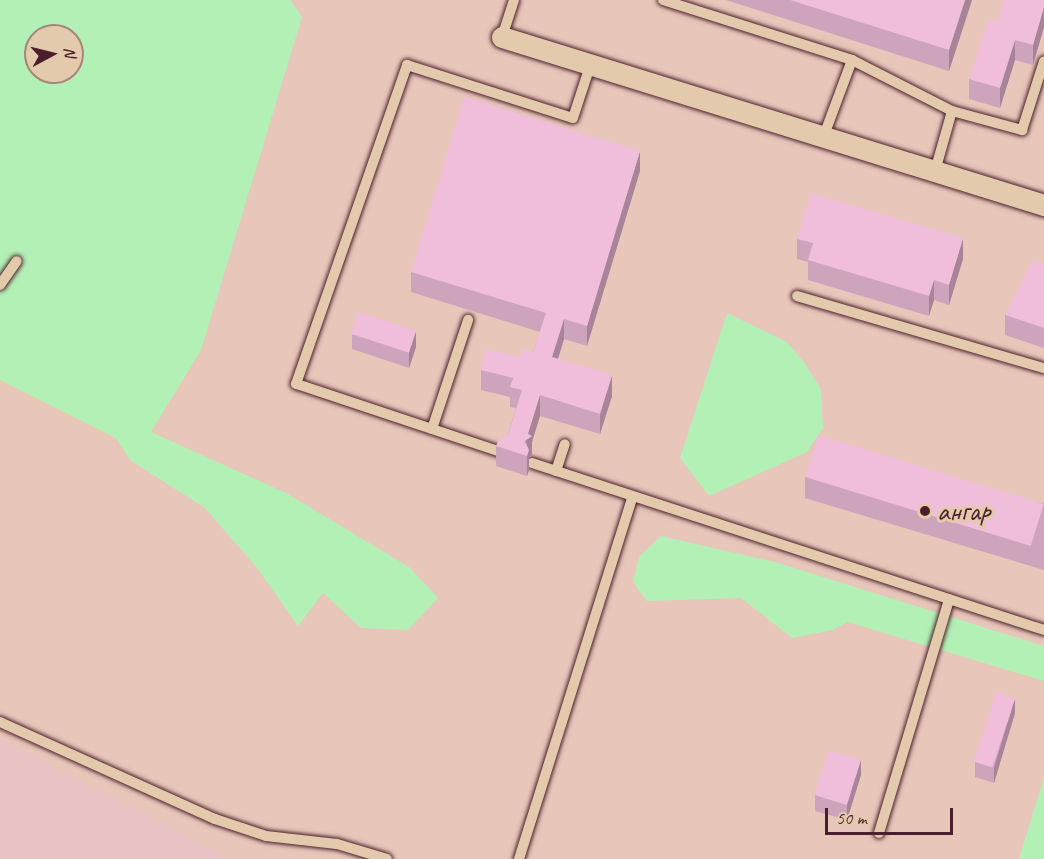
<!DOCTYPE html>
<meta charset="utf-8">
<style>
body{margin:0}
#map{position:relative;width:1044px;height:859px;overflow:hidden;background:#e8c6ba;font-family:Caveat,sans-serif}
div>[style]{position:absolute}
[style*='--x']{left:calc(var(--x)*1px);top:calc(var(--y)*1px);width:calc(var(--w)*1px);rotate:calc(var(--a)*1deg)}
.built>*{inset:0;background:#eac3c4}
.green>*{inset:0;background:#b3f0b6}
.roads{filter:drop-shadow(0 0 2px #4a1f2b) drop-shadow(0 0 2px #4a1f2b)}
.service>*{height:10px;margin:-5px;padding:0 5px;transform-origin:5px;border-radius:5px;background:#e4caac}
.minor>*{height:21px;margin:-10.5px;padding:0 10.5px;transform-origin:10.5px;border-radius:10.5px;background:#e4caac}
.wall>*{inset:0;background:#cea3bc}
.shaded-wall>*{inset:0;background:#a88499}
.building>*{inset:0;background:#f0bddb;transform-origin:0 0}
.dots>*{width:16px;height:16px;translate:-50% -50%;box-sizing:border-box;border:3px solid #e4caac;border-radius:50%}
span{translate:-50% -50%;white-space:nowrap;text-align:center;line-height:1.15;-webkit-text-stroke:6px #e4caac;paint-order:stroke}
.poi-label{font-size:28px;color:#4a1f2b}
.left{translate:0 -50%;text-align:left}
.north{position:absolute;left:24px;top:24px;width:60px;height:60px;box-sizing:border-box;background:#e4caac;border:2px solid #a68678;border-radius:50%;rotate:83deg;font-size:16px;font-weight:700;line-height:24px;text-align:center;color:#4a1f2b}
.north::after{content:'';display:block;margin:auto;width:21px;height:27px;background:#4a1f2b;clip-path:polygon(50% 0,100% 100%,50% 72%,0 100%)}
.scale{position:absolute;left:825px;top:808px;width:128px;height:27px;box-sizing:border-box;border:3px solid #4a1f2b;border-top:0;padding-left:8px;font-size:18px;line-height:21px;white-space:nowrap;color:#4a1f2b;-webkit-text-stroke:4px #e4caac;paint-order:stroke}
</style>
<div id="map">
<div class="built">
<i style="clip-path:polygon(0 739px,223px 854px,220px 859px,0 859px)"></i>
</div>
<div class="green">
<i style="clip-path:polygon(evenodd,0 0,290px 0,302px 17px,201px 350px,151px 432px,286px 493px,409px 567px,438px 598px,408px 630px,361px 628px,323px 593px,298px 626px,257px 568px,205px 508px,130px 460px,116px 438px,0 380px,0 0,36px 36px,72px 36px,72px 72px,36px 72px,36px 36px)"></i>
<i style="clip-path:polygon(727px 313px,787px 342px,803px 361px,821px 389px,823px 428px,807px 452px,709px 496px,680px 458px)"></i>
<i style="clip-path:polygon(661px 536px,775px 562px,1044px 646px,1044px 681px,848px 622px,833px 630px,792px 638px,741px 598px,647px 601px,633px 582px,639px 557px)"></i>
<i style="clip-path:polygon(1044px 777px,1044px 859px,1019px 859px)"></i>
</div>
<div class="roads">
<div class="service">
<i style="--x:663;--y:0;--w:198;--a:17.6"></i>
<i style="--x:852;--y:60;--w:112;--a:27"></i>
<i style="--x:952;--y:111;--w:62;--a:105.8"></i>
<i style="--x:502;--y:37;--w:39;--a:-72"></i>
<i style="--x:952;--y:111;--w:73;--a:15.2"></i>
<i style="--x:1022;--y:130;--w:72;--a:-72.3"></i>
<i style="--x:823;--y:138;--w:83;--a:-69.6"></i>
<i style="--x:0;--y:285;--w:29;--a:-55"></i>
<i style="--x:797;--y:296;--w:257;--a:16.3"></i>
<i style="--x:432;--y:429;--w:115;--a:-71.7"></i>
<i style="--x:501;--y:452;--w:216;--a:-161.6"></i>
<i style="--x:296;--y:384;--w:338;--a:-70.8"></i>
<i style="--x:407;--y:65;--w:174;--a:17.7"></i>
<i style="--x:573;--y:118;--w:58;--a:-71.9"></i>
<i style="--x:532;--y:463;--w:539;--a:18.06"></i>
<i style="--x:556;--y:471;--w:28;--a:-72"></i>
<i style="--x:0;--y:722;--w:236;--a:24.3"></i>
<i style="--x:215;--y:819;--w:54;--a:18.4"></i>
<i style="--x:266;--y:836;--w:71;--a:6.4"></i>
<i style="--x:337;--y:844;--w:52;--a:16.7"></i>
<i style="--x:879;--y:833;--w:244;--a:-73.3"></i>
<i style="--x:519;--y:859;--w:378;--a:-72.6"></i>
</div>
<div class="minor">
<i style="--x:502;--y:37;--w:567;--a:17.22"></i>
</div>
</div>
<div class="wall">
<i style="clip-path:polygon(726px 0,972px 0,949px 71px)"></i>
<i style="clip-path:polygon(1044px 0,1044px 27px,1033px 65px,1015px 60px,1000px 108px,969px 99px,969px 79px,997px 21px)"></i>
<i style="clip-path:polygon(640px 171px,587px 346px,564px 339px,558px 359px,612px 396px,600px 434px,540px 416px,532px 442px,532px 456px,529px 457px,529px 470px,527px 476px,496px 466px,496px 446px,508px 435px,516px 408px,510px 407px,510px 397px,481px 390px,481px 370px,533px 352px,540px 332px,411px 292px,411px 272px)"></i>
<i style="clip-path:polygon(797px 239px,963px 259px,949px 305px,934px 300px,929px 316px,808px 280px,808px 262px,797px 259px)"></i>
<i style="clip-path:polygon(1044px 264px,1044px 348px,1005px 335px,1005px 315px)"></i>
<i style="clip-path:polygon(352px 334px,416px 347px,409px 368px,352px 349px)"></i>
<i style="clip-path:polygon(805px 477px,1044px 503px,1044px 570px,805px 498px)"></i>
<i style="clip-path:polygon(1015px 713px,994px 783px,975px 777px,975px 762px)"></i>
<i style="clip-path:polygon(861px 775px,847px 820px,815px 811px,815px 795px)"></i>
</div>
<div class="shaded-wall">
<i style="clip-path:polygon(965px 0,972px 0,949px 71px,949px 50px)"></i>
<i style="clip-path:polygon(1044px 7px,1044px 27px,1033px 65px,1033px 45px)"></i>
<i style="clip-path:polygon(1015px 40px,1015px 60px,1000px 108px,1000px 88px)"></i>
<i style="clip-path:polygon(640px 151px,640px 171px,587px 346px,587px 326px)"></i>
<i style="clip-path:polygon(963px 238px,963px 259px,949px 305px,949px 285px)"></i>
<i style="clip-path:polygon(934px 280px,934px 300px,929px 316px,929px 296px)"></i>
<i style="clip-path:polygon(564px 319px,564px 339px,552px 378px,552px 357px)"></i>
<i style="clip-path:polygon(416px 331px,416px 347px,409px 368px,409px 352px)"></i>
<i style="clip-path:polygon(612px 375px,612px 396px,600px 434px,600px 414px)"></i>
<i style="clip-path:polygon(540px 395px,540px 416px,532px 442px,532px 456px,529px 457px,529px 470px,527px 476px,527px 456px,525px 441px)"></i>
<i style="clip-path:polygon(1015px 698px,1015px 713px,994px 783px,994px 768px)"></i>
<i style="clip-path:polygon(861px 760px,861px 775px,847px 820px,847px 805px)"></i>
</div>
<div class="building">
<i style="clip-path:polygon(790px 0,965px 0,949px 50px)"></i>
<i style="clip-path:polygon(1003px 0,1044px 0,1044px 7px,1033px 45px,1015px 40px,1000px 88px,969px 79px,988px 19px,997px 21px)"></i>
<i style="clip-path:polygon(464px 97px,640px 151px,587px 326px,564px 319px,552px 357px,612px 375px,600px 414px,540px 395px,528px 434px,532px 436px,525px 441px,529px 450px,527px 456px,496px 446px,499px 439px,508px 435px,522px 390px,510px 387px,513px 378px,481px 370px,486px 349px,519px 357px,522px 348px,533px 352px,546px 313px,411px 272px)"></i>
<i style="clip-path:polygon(811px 193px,963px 238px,949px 285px,934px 280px,929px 296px,808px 260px,813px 243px,797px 239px)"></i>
<i style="clip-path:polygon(1032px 261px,1044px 264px,1044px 328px,1005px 315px)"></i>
<i style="left:358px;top:312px;width:61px;height:23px;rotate:18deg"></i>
<i style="left:818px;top:435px;width:236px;height:44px;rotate:17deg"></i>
<i style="left:996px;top:692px;width:20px;height:73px;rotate:18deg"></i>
<i style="left:828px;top:750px;width:34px;height:47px;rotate:17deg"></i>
</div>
<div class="dots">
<i style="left:925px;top:511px;background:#4a1f2b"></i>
</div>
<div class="poi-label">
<span class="left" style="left:937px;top:511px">ангар</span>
</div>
<div class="north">N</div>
<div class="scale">50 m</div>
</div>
